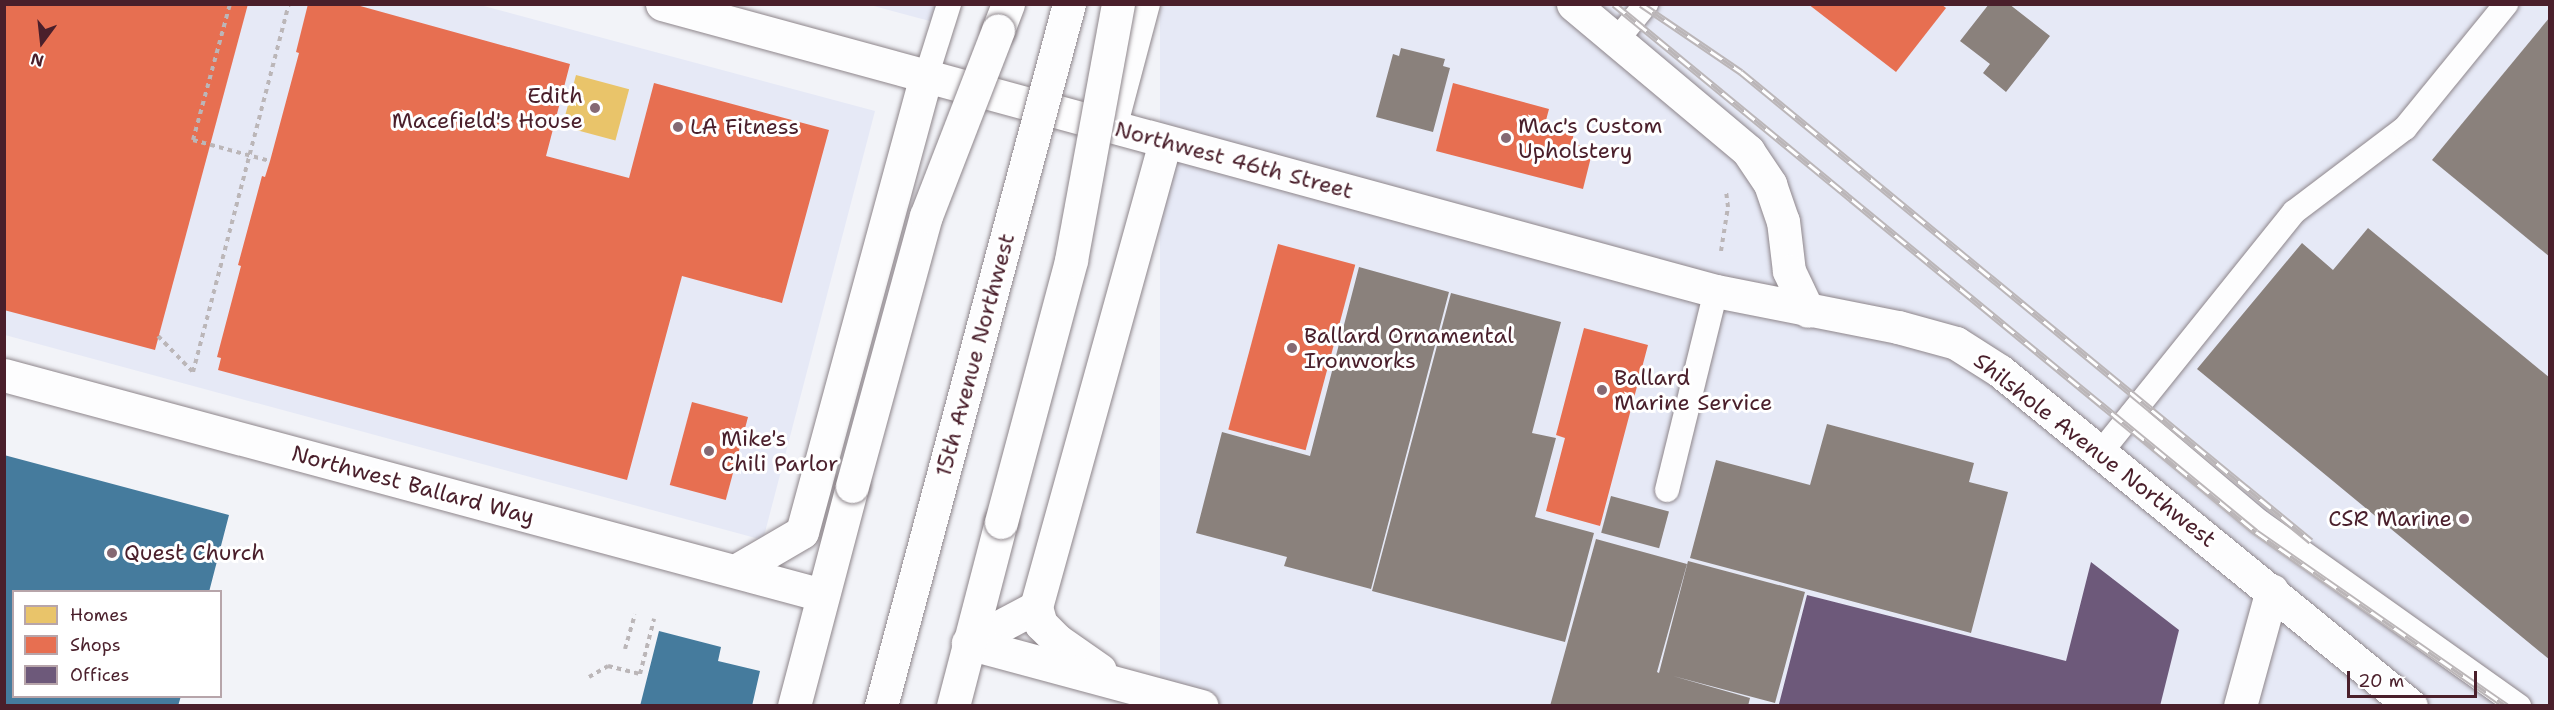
<!DOCTYPE html>
<style>
body{margin:0}
#map{position:relative;width:2554px;height:710px;overflow:hidden;background:#f2f3f8;font-family:"Shantell Sans",sans-serif}
div>[style]{position:absolute}
[style*='--x']{left:calc(var(--x)*1px);top:calc(var(--y)*1px);width:calc(var(--w)*1px);rotate:calc(var(--a)*1deg)}
.built>*{inset:0;background:#e6e9f6;transform-origin:0 0}
.homes>*{inset:0;background:#e9c46a;transform-origin:0 0}
.shops>*{inset:0;background:#e76f51;transform-origin:0 0}
.offices>*{inset:0;background:#6d597a}
.public>*{inset:0;background:#457b9d}
.industry>*{inset:0;background:#8a817c;transform-origin:0 0}
.path>*{height:4px;margin-top:-2px;transform-origin:0;background:repeating-linear-gradient(90deg,#bbb6b8 0 4.5px,transparent 0 9px)}
.roads{filter:drop-shadow(0 0 2px #8e868b) drop-shadow(0 0 2px #8e868b)}
.service>*{height:24px;margin:-12px;padding:0 12px;transform-origin:12px;border-radius:12px;background:#fdfdfe}
.minor>*{height:33px;margin:-16.5px;padding:0 16.5px;transform-origin:16.5px;border-radius:16.5px;background:#fdfdfe}
.tertiary>*{height:33px;margin:-16.5px;padding:0 16.5px;transform-origin:16.5px;border-radius:16.5px;background:#fdfdfe}
.primary>*{height:33px;margin:-16.5px;padding:0 16.5px;transform-origin:16.5px;border-radius:16.5px;background:#fdfdfe}
.rail>*{height:7px;margin-top:-3.5px;transform-origin:0;background:repeating-linear-gradient(90deg,#fff 0 14px,#bbb6b8 0 28px);box-sizing:border-box;border-block:2px solid #bbb6b8}
.path-bridge>*{height:4px;margin-top:-2px;transform-origin:0;background:repeating-linear-gradient(90deg,#bbb6b8 0 4.5px,transparent 0 9px)}
.bridges{filter:drop-shadow(0 0 2px #8e868b) drop-shadow(0 0 2px #8e868b)}
.primary-bridge>*{height:33px;margin:-16.5px;padding:0 16.5px;transform-origin:16.5px;border-radius:16.5px;background:#fdfdfe}
.dots>*{width:16px;height:16px;translate:-50% -50%;box-sizing:border-box;border:3px solid #fff;border-radius:50%}
span{translate:-50% -50%;white-space:nowrap;text-align:center;line-height:1.15;-webkit-text-stroke:6px #fff;paint-order:stroke}
.poi-label{font-size:22px;color:#4a1f2b}
.right{translate:-100% -50%;text-align:right}
.left{translate:0 -50%;text-align:left}
.street-label{font-size:22px;color:#4a1f2b}
.frame{position:absolute;inset:0;border:6px solid #4a1f2b;pointer-events:none}
.legend{position:absolute;left:12px;top:590px;width:210px;height:108px;box-sizing:border-box;background:#fff;border:2px solid #b7a5aa;margin:0;padding:8px 10px;list-style:none;font-size:18px;color:#4a1f2b}
.legend li{display:flex;align-items:center;gap:12px;height:30px}
.legend b{width:30px;border:2px solid #b7a5aa}
.north{position:absolute;left:12px;top:12px;width:60px;height:60px;-webkit-text-stroke:4px #fff;paint-order:stroke;rotate:195deg;font-size:16px;font-weight:700;line-height:24px;text-align:center;color:#4a1f2b}
.north::after{content:'';display:block;margin:auto;width:21px;height:27px;background:#4a1f2b;clip-path:polygon(50% 0,100% 100%,50% 72%,0 100%)}
.scale{position:absolute;left:2347px;top:671px;width:130px;height:27px;box-sizing:border-box;border:3px solid #4a1f2b;border-top:0;padding-left:8px;font-size:18px;line-height:21px;white-space:nowrap;color:#4a1f2b;-webkit-text-stroke:4px #fff;paint-order:stroke}
</style>
<div id="map">
<div class="built">
<i style="clip-path:polygon(4px 5px,480px 5px,875px 111px,763px 540px,5px 335px)"></i>
<i style="clip-path:polygon(870px 5px,942px 5px,937px 23px)"></i>
<i style="left:1160px;top:5px;width:1389px;height:723px"></i>
</div>
<div class="homes">
<i style="left:576px;top:75px;width:55px;height:53px;rotate:15deg"></i>
</div>
<div class="shops">
<i style="clip-path:polygon(4px 4px,248px 4px,155px 350px,4px 310px)"></i>
<i style="clip-path:polygon(308px 4px,353px 4px,570px 64px,546px 156px,629px 178px,654px 83px,829px 130px,782px 303px,682px 276px,627px 480px,218px 370px,221px 358px,217px 357px,241px 266px,238px 265px,262px 176px,265px 177px,270px 161px,299px 53px,296px 52px)"></i>
<i style="clip-path:polygon(1808px 4px,1941px 4px,1946px 8px,1896px 72px)"></i>
<i style="clip-path:polygon(1453px 83px,1549px 109px,1545px 124px,1574px 132px,1572px 143px,1593px 149px,1583px 189px,1436px 151px)"></i>
<i style="left:1278px;top:244px;width:80px;height:192px;rotate:15deg"></i>
<i style="clip-path:polygon(1584px 328px,1648px 345px,1600px 526px,1546px 511px,1565px 438px,1556px 435px)"></i>
<i style="left:692px;top:402px;width:58px;height:86px;rotate:15deg"></i>
</div>
<div class="offices">
<i style="clip-path:polygon(2091px 562px,2179px 630px,2160px 706px,1779px 704px,1807px 595px,2066px 661px)"></i>
</div>
<div class="public">
<i style="clip-path:polygon(4px 455px,229px 515px,209px 592px,14px 592px,14px 696px,181px 696px,178px 706px,4px 706px)"></i>
<i style="clip-path:polygon(659px 631px,721px 647px,718px 661px,760px 671px,752px 706px,640px 706px)"></i>
</div>
<div class="industry">
<i style="clip-path:polygon(1989px 4px,2009px 4px,2050px 36px,2006px 92px,1983px 73px,1990px 64px,1960px 41px)"></i>
<i style="clip-path:polygon(2550px 17px,2550px 257px,2432px 160px)"></i>
<i style="clip-path:polygon(1401px 48px,1445px 59px,1443px 66px,1450px 68px,1433px 132px,1376px 117px,1393px 54px,1399px 56px)"></i>
<i style="clip-path:polygon(2368px 228px,2550px 378px,2550px 660px,2197px 369px,2302px 243px,2333px 270px)"></i>
<i style="clip-path:polygon(1359px 267px,1449px 292px,1371px 589px,1284px 566px,1287px 557px,1196px 533px,1222px 432px,1310px 456px)"></i>
<i style="clip-path:polygon(1451px 293px,1561px 322px,1532px 433px,1556px 438px,1535px 517px,1594px 533px,1565px 642px,1372px 591px)"></i>
<i style="clip-path:polygon(1827px 424px,1974px 463px,1969px 482px,2008px 492px,1971px 633px,1690px 558px,1716px 460px,1810px 485px)"></i>
<i style="left:1611px;top:496px;width:60px;height:38px;rotate:15deg"></i>
<i style="clip-path:polygon(1596px 539px,1687px 564px,1657px 672px,1659px 673px,1688px 561px,1805px 592px,1775px 703px,1673px 676px,1750px 698px,1748px 706px,1550px 706px)"></i>
</div>
<div class="path">
<i style="--x:193;--y:140;--w:141;--a:-74.8"></i>
<i style="--x:1721;--y:251;--w:45;--a:-81"></i>
<i style="--x:1728;--y:207;--w:16;--a:-97"></i>
<i style="--x:158;--y:336;--w:50;--a:45.8"></i>
<i style="--x:193;--y:372;--w:380;--a:-75.4"></i>
<i style="--x:625;--y:649;--w:36;--a:-74"></i>
<i style="--x:589;--y:677;--w:22;--a:-30"></i>
<i style="--x:608;--y:666;--w:33;--a:14"></i>
<i style="--x:640;--y:674;--w:57;--a:-75.7"></i>
</div>
<div class="roads">
<div class="service">
<i style="--x:1616;--y:41;--w:48;--a:-51"></i>
<i style="--x:926;--y:77;--w:77;--a:-72.5"></i>
<i style="--x:1115;--y:128;--w:128;--a:-75.1"></i>
<i style="--x:2132;--y:414;--w:167;--a:40.2"></i>
<i style="--x:2260;--y:522;--w:318;--a:35.4"></i>
<i style="--x:2101;--y:452;--w:308;--a:-51.2"></i>
<i style="--x:2294;--y:212;--w:139;--a:-37.1"></i>
<i style="--x:2405;--y:128;--w:160;--a:-50.8"></i>
<i style="--x:1667;--y:490;--w:205;--a:-76.2"></i>
</div>
<div class="minor">
<i style="--x:1573;--y:4;--w:229;--a:40"></i>
<i style="--x:1748;--y:151;--w:40;--a:56"></i>
<i style="--x:1770;--y:184;--w:39;--a:71"></i>
<i style="--x:1783;--y:221;--w:50;--a:83.2"></i>
<i style="--x:1789;--y:271;--w:44;--a:64.6"></i>
<i style="--x:4;--y:375;--w:847;--a:15.05"></i>
<i style="--x:737;--y:570;--w:75;--a:-30.3"></i>
<i style="--x:802;--y:532;--w:472;--a:-74.8"></i>
<i style="--x:968;--y:643;--w:77;--a:-27.9"></i>
<i style="--x:1036;--y:607;--w:483;--a:-74.5"></i>
<i style="--x:2240;--y:706;--w:120;--a:-74.6"></i>
</div>
<div class="tertiary">
<i style="--x:662;--y:4;--w:1092;--a:15.23"></i>
<i style="--x:1716;--y:291;--w:186;--a:11.2"></i>
<i style="--x:1898;--y:327;--w:60;--a:15.4"></i>
<i style="--x:1956;--y:343;--w:52;--a:32.5"></i>
<i style="--x:2000;--y:371;--w:530;--a:39.18"></i>
<i style="--x:1036;--y:607;--w:18;--a:74"></i>
<i style="--x:1041;--y:624;--w:23;--a:45"></i>
<i style="--x:1057;--y:640;--w:52;--a:34.9"></i>
<i style="--x:968;--y:643;--w:242;--a:15.1"></i>
</div>
<div class="primary">
<i style="--x:998;--y:30;--w:28;--a:-69"></i>
<i style="--x:794;--y:706;--w:228;--a:-75.2"></i>
<i style="--x:953;--y:706;--w:190;--a:-75.4"></i>
</div>
</div>
<div class="rail">
<i style="--x:1614;--y:4;--w:831;--a:39.43"></i>
<i style="--x:2256;--y:532;--w:305;--a:34.8"></i>
<i style="--x:1641;--y:4;--w:121;--a:34.2"></i>
<i style="--x:1741;--y:72;--w:738;--a:39.45"></i>
</div>
<div class="path-bridge">
<i style="--x:193;--y:140;--w:80;--a:15.3"></i>
</div>
<div class="bridges">
<div class="primary-bridge">
<i style="--x:852;--y:486;--w:280;--a:-74.7"></i>
<i style="--x:926;--y:216;--w:199;--a:-68.8"></i>
<i style="--x:1001;--y:522;--w:271;--a:-75"></i>
<i style="--x:1071;--y:260;--w:260;--a:-79.6"></i>
<i style="--x:881;--y:706;--w:727;--a:-75.01"></i>
</div>
</div>
<div class="dots">
<i style="left:595px;top:108px;background:#856973"></i>
<i style="left:678px;top:127px;background:#856973"></i>
<i style="left:1506px;top:138px;background:#856973"></i>
<i style="left:1292px;top:348px;background:#856973"></i>
<i style="left:1602px;top:390px;background:#856973"></i>
<i style="left:709px;top:451px;background:#856973"></i>
<i style="left:2464px;top:519px;background:#856973"></i>
<i style="left:112px;top:553px;background:#856973"></i>
</div>
<div class="poi-label">
<span class="right" style="left:583px;top:108px">Edith<br>Macefield's House</span>
<span class="left" style="left:1518px;top:138px">Mac's Custom<br>Upholstery</span>
<span class="left" style="left:690px;top:127px">LA Fitness</span>
<span class="left" style="left:1304px;top:348px">Ballard Ornamental<br>Ironworks</span>
<span class="left" style="left:1614px;top:390px">Ballard<br>Marine Service</span>
<span class="left" style="left:721px;top:451px">Mike's<br>Chili Parlor</span>
<span class="right" style="left:2452px;top:519px">CSR Marine</span>
<span class="left" style="left:124px;top:553px">Quest Church</span>
</div>
<div class="street-label">
<span style="left:1234px;top:160px;rotate:15deg">Northwest 46th Street</span>
<span style="left:975px;top:355px;rotate:-75deg">15th Avenue Northwest</span>
<span style="left:2095px;top:450px;rotate:38deg">Shilshole Avenue Northwest</span>
<span style="left:413px;top:485px;rotate:15deg">Northwest Ballard Way</span>
</div>
<div class="frame"></div>
<ul class="legend">
<li><b style="height:16px;background:#e9c46a"></b>Homes</li>
<li><b style="height:16px;background:#e76f51"></b>Shops</li>
<li><b style="height:16px;background:#6d597a"></b>Offices</li>
</ul>
<div class="north">N</div>
<div class="scale">20 m</div>
</div>
